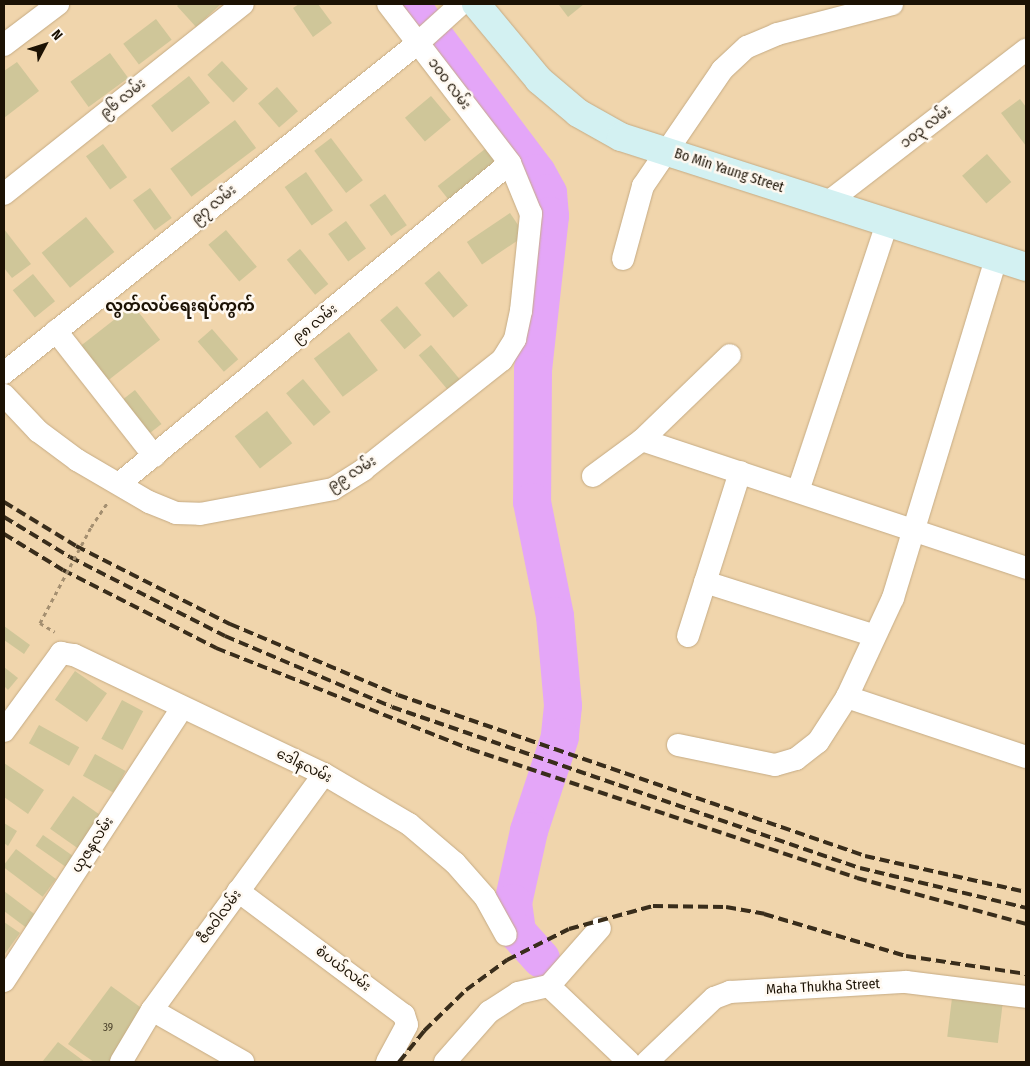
<!DOCTYPE html>
<meta charset="utf-8">
<style>
body{margin:0}
#map{position:relative;width:1030px;height:1066px;overflow:hidden;background:#f0d5ac;font-family:"Fira Sans Condensed","Noto Sans Myanmar",sans-serif}
div>[style]{position:absolute}
[style*='--x']{left:calc(var(--x)*1px);top:calc(var(--y)*1px);width:calc(var(--w)*1px);rotate:calc(var(--a)*1deg)}
.river>*{height:38px;margin:-19px;padding:0 19px;transform-origin:19px;border-radius:19px;background:#e4a6f8}
.building>*{inset:0;background:#cfc699;transform-origin:0 0}
.path>*{height:3px;margin-top:-1.5px;transform-origin:0;background:repeating-linear-gradient(90deg,#a48f70 0 4px,transparent 0 8px)}
.roads{filter:drop-shadow(0 0 1px #c5ab84) drop-shadow(0 0 1px #c5ab84)}
.minor>*{height:22px;margin:-11px;padding:0 11px;transform-origin:11px;border-radius:11px;background:#fff}
.secondary>*{height:28px;margin:-14px;padding:0 14px;transform-origin:14px;border-radius:14px;background:#d3f1f2}
.rail>*{height:4px;margin-top:-2px;transform-origin:0;background:repeating-linear-gradient(90deg,#392d1b 0 10px,transparent 0 15px)}
.path-bridge>*{height:3px;margin-top:-1.5px;transform-origin:0;background:repeating-linear-gradient(90deg,#a48f70 0 4px,transparent 0 8px)}
span{translate:-50% -50%;white-space:nowrap;text-align:center;line-height:1.15;-webkit-text-stroke:5px #fff9f1;paint-order:stroke}
.number-label{font-size:11px;color:#493f29}
.number-label span{-webkit-text-stroke-width:0}
.street-label{font-size:14px;color:#1c1204}
.quarter-label{font-size:16px;color:#1c1204;font-weight:700}
.frame{position:absolute;inset:0;border:5px solid #1c1204;pointer-events:none}
.north{position:absolute;left:20px;top:20px;width:50px;height:50px;-webkit-text-stroke:4px #fff9f1;paint-order:stroke;rotate:50deg;font-size:14px;font-weight:700;line-height:20px;text-align:center;color:#1c1204}
.north::after{content:'';display:block;margin:auto;width:18px;height:22px;background:#1c1204;clip-path:polygon(50% 0,100% 100%,50% 72%,0 100%)}
</style>
<div id="map">
<div class="river">
<i style="--x:410;--y:4;--w:211;--a:53.1"></i>
<i style="--x:537;--y:173;--w:23;--a:61"></i>
<i style="--x:548;--y:193;--w:23;--a:85"></i>
<i style="--x:550;--y:216;--w:155;--a:96.3"></i>
<i style="--x:533;--y:370;--w:132;--a:90.4"></i>
<i style="--x:532;--y:502;--w:116;--a:78.6"></i>
<i style="--x:555;--y:616;--w:90;--a:84.9"></i>
<i style="--x:563;--y:706;--w:31;--a:96"></i>
<i style="--x:560;--y:737;--w:99;--a:108.3"></i>
<i style="--x:529;--y:831;--w:74;--a:102.5"></i>
<i style="--x:513;--y:903;--w:29;--a:82"></i>
<i style="--x:517;--y:932;--w:36;--a:48"></i>
</div>
<div class="building">
<i style="clip-path:polygon(179px 4px,221px 4px,196px 27px,177px 6px)"></i>
<i style="clip-path:polygon(299px 4px,318px 4px,332px 23px,313px 37px,293px 8px)"></i>
<i style="clip-path:polygon(584px 4px,568px 17px,559px 5px,560px 4px)"></i>
<i style="left:156px;top:19px;width:26px;height:41px;rotate:53deg"></i>
<i style="left:110px;top:53px;width:31px;height:49px;rotate:54deg"></i>
<i style="left:222px;top:61px;width:38px;height:20px;rotate:47deg"></i>
<i style="clip-path:polygon(17px 62px,39px 91px,4px 118px,4px 71px)"></i>
<i style="left:189px;top:76px;width:34px;height:48px;rotate:52deg"></i>
<i style="left:277px;top:87px;width:32px;height:25px;rotate:49deg"></i>
<i style="left:431px;top:96px;width:31px;height:34px;rotate:50deg"></i>
<i style="clip-path:polygon(1020px 99px,1026px 107px,1026px 146px,1001px 113px)"></i>
<i style="left:235px;top:120px;width:35px;height:81px;rotate:53deg"></i>
<i style="left:331px;top:138px;width:53px;height:21px;rotate:53deg"></i>
<i style="left:103px;top:144px;width:41px;height:21px;rotate:54deg"></i>
<i style="left:485px;top:149px;width:18px;height:60px;rotate:52deg"></i>
<i style="left:987px;top:154px;width:37px;height:33px;rotate:49deg"></i>
<i style="left:306px;top:172px;width:47px;height:26px;rotate:55deg"></i>
<i style="left:150px;top:188px;width:37px;height:21px;rotate:54deg"></i>
<i style="left:385px;top:194px;width:38px;height:19px;rotate:55deg"></i>
<i style="left:510px;top:213px;width:27px;height:52px;rotate:56deg"></i>
<i style="left:86px;top:217px;width:45px;height:57px;rotate:51deg"></i>
<i style="left:346px;top:221px;width:34px;height:22px;rotate:54deg"></i>
<i style="clip-path:polygon(4px 229px,31px 264px,12px 278px,4px 268px)"></i>
<i style="left:226px;top:230px;width:48px;height:23px;rotate:50deg"></i>
<i style="left:300px;top:249px;width:45px;height:17px;rotate:51deg"></i>
<i style="left:439px;top:271px;width:45px;height:19px;rotate:50deg"></i>
<i style="left:33px;top:274px;width:35px;height:26px;rotate:51deg"></i>
<i style="left:133px;top:305px;width:44px;height:67px;rotate:52deg"></i>
<i style="left:397px;top:306px;width:38px;height:22px;rotate:50deg"></i>
<i style="left:212px;top:329px;width:40px;height:19px;rotate:49deg"></i>
<i style="left:349px;top:332px;width:48px;height:44px;rotate:53deg"></i>
<i style="left:431px;top:345px;width:45px;height:16px;rotate:50deg"></i>
<i style="left:303px;top:379px;width:43px;height:22px;rotate:50deg"></i>
<i style="left:135px;top:390px;width:43px;height:22px;rotate:52deg"></i>
<i style="left:267px;top:411px;width:41px;height:41px;rotate:52deg"></i>
<i style="clip-path:polygon(4px 626px,30px 645px,24px 654px,4px 640px)"></i>
<i style="clip-path:polygon(4px 667px,18px 678px,8px 690px,4px 686px)"></i>
<i style="left:75px;top:671px;width:39px;height:35px;rotate:35deg"></i>
<i style="left:122px;top:700px;width:24px;height:44px;rotate:28deg"></i>
<i style="left:39px;top:725px;width:46px;height:21px;rotate:29deg"></i>
<i style="left:95px;top:754px;width:35px;height:25px;rotate:29deg"></i>
<i style="clip-path:polygon(4px 763px,44px 790px,28px 814px,4px 797px)"></i>
<i style="left:73px;top:796px;width:39px;height:40px;rotate:35deg"></i>
<i style="clip-path:polygon(4px 823px,17px 831px,8px 846px,4px 843px)"></i>
<i style="left:43px;top:835px;width:38px;height:13px;rotate:35deg"></i>
<i style="left:16px;top:849px;width:50px;height:22px;rotate:37deg"></i>
<i style="clip-path:polygon(4px 891px,37px 916px,28px 929px,4px 911px)"></i>
<i style="clip-path:polygon(4px 922px,20px 933px,4px 955px)"></i>
<i style="clip-path:polygon(111px 986px,147px 1012px,112px 1062px,94px 1062px,68px 1044px)"></i>
<i style="left:952px;top:998px;width:51px;height:39px;rotate:7deg"></i>
<i style="clip-path:polygon(58px 1042px,85px 1062px,42px 1062px)"></i>
</div>
<div class="path">
<i style="--x:91;--y:527;--w:29;--a:-56"></i>
<i style="--x:40;--y:623;--w:17;--a:31"></i>
</div>
<div class="roads">
<div class="minor">
<i style="--x:4;--y:45;--w:68;--a:-37.2"></i>
<i style="--x:4;--y:194;--w:305;--a:-38.5"></i>
<i style="--x:827;--y:203;--w:251;--a:-37.6"></i>
<i style="--x:623;--y:259;--w:76;--a:-74.7"></i>
<i style="--x:643;--y:186;--w:140;--a:-55.7"></i>
<i style="--x:722;--y:70;--w:34;--a:-43"></i>
<i style="--x:747;--y:47;--w:33;--a:-23"></i>
<i style="--x:777;--y:34;--w:119;--a:-14.6"></i>
<i style="--x:56;--y:331;--w:159;--a:51.9"></i>
<i style="--x:4;--y:373;--w:529;--a:-38.56"></i>
<i style="--x:418;--y:43;--w:58;--a:-42.2"></i>
<i style="--x:4;--y:395;--w:50;--a:46.6"></i>
<i style="--x:38;--y:431;--w:49;--a:36.6"></i>
<i style="--x:77;--y:460;--w:83;--a:30.3"></i>
<i style="--x:149;--y:502;--w:29;--a:22"></i>
<i style="--x:176;--y:513;--w:24;--a:2"></i>
<i style="--x:200;--y:514;--w:135;--a:-10.6"></i>
<i style="--x:333;--y:489;--w:36;--a:-32"></i>
<i style="--x:363;--y:470;--w:177;--a:-38.4"></i>
<i style="--x:502;--y:360;--w:25;--a:-58"></i>
<i style="--x:515;--y:339;--w:29;--a:-78"></i>
<i style="--x:521;--y:311;--w:98;--a:-84.1"></i>
<i style="--x:531;--y:214;--w:55;--a:-112.4"></i>
<i style="--x:510;--y:163;--w:200;--a:-127.5"></i>
<i style="--x:642;--y:440;--w:405;--a:18.4"></i>
<i style="--x:593;--y:476;--w:61;--a:-36.3"></i>
<i style="--x:642;--y:440;--w:122;--a:-44"></i>
<i style="--x:120;--y:483;--w:504;--a:-39.37"></i>
<i style="--x:798;--y:491;--w:282;--a:-71.6"></i>
<i style="--x:705;--y:582;--w:178;--a:17.6"></i>
<i style="--x:688;--y:636;--w:172;--a:-72.4"></i>
<i style="--x:847;--y:697;--w:189;--a:18.5"></i>
<i style="--x:4;--y:731;--w:97;--a:-53.8"></i>
<i style="--x:61;--y:653;--w:13;--a:9"></i>
<i style="--x:74;--y:655;--w:277;--a:25.5"></i>
<i style="--x:324;--y:774;--w:99;--a:30.5"></i>
<i style="--x:409;--y:824;--w:60;--a:40.3"></i>
<i style="--x:455;--y:863;--w:45;--a:48.6"></i>
<i style="--x:485;--y:897;--w:43;--a:61.1"></i>
<i style="--x:678;--y:745;--w:99;--a:11.7"></i>
<i style="--x:775;--y:765;--w:22;--a:-16"></i>
<i style="--x:796;--y:759;--w:28;--a:-38"></i>
<i style="--x:818;--y:742;--w:54;--a:-57.2"></i>
<i style="--x:847;--y:697;--w:109;--a:-65.1"></i>
<i style="--x:893;--y:598;--w:355;--a:-73.1"></i>
<i style="--x:238;--y:891;--w:207;--a:36.8"></i>
<i style="--x:404;--y:1015;--w:10;--a:73"></i>
<i style="--x:407;--y:1025;--w:42;--a:118.4"></i>
<i style="--x:4;--y:981;--w:326;--a:-56.9"></i>
<i style="--x:549;--y:986;--w:110;--a:43.5"></i>
<i style="--x:549;--y:986;--w:77;--a:-48.7"></i>
<i style="--x:152;--y:1010;--w:105;--a:29.7"></i>
<i style="--x:121;--y:1062;--w:61;--a:-59.2"></i>
<i style="--x:152;--y:1010;--w:292;--a:-53.9"></i>
<i style="--x:445;--y:1062;--w:67;--a:-48.7"></i>
<i style="--x:489;--y:1012;--w:35;--a:-33"></i>
<i style="--x:518;--y:993;--w:32;--a:-13"></i>
<i style="--x:647;--y:1062;--w:93;--a:-43.7"></i>
<i style="--x:714;--y:998;--w:17;--a:-21"></i>
<i style="--x:730;--y:992;--w:176;--a:-3.3"></i>
<i style="--x:906;--y:982;--w:121;--a:7.1"></i>
</div>
<div class="secondary">
<i style="--x:476;--y:4;--w:99;--a:50.3"></i>
<i style="--x:539;--y:80;--w:51;--a:40.2"></i>
<i style="--x:578;--y:113;--w:49;--a:29.2"></i>
<i style="--x:621;--y:137;--w:425;--a:17.8"></i>
</div>
</div>
<div class="rail">
<i style="--x:4;--y:502;--w:84;--a:31.4"></i>
<i style="--x:76;--y:546;--w:173;--a:26.9"></i>
<i style="--x:230;--y:624;--w:182;--a:22.9"></i>
<i style="--x:398;--y:695;--w:494;--a:19"></i>
<i style="--x:865;--y:856;--w:165;--a:12.6"></i>
<i style="--x:4;--y:517;--w:77;--a:31.2"></i>
<i style="--x:70;--y:557;--w:174;--a:27"></i>
<i style="--x:225;--y:636;--w:181;--a:23"></i>
<i style="--x:392;--y:707;--w:495;--a:19"></i>
<i style="--x:860;--y:868;--w:171;--a:13.5"></i>
<i style="--x:4;--y:534;--w:69;--a:31.4"></i>
<i style="--x:63;--y:570;--w:172;--a:27"></i>
<i style="--x:216;--y:648;--w:273;--a:21.7"></i>
<i style="--x:470;--y:749;--w:408;--a:18.4"></i>
<i style="--x:857;--y:878;--w:175;--a:15.2"></i>
<i style="--x:399;--y:1062;--w:40;--a:-51"></i>
<i style="--x:424;--y:1031;--w:59;--a:-44.3"></i>
<i style="--x:466;--y:990;--w:51;--a:-36.2"></i>
<i style="--x:507;--y:960;--w:69;--a:-26.6"></i>
<i style="--x:569;--y:929;--w:87;--a:-15.3"></i>
<i style="--x:653;--y:906;--w:73;--a:0.8"></i>
<i style="--x:726;--y:907;--w:39;--a:10"></i>
<i style="--x:764;--y:914;--w:148;--a:16.5"></i>
<i style="--x:906;--y:956;--w:121;--a:8.5"></i>
</div>
<div class="path-bridge">
<i style="--x:40;--y:623;--w:109;--a:-62"></i>
</div>
<div class="number-label">
<span style="left:108px;top:1028px">39</span>
</div>
<div class="street-label">
<span style="left:449px;top:84px;rotate:53deg">၁၀၀ လမ်း</span>
<span style="left:123px;top:99px;rotate:-39deg">၉၆ လမ်း</span>
<span style="left:926px;top:127px;rotate:-38deg">၁၀၃ လမ်း</span>
<span style="left:729px;top:171px;rotate:18deg">Bo Min Yaung Street</span>
<span style="left:214px;top:205px;rotate:-39deg">၉၇ လမ်း</span>
<span style="left:315px;top:324px;rotate:-39deg">၉၈ လမ်း</span>
<span style="left:352px;top:474px;rotate:-31deg">၉၉ လမ်း</span>
<span style="left:304px;top:766px;rotate:26deg">ဒေါနလမ်း</span>
<span style="left:93px;top:845px;rotate:-57deg">ယုဇနလမ်း</span>
<span style="left:220px;top:917px;rotate:-54deg">ဇီဇဝါလမ်း</span>
<span style="left:343px;top:969px;rotate:37deg">စံပယ်လမ်း</span>
<span style="left:823px;top:987px;rotate:-3deg">Maha Thukha Street</span>
</div>
<div class="quarter-label">
<span style="left:180px;top:306px">လွတ်လပ်ရေးရပ်ကွက်</span>
</div>
<div class="frame"></div>
<div class="north">N</div>
</div>
